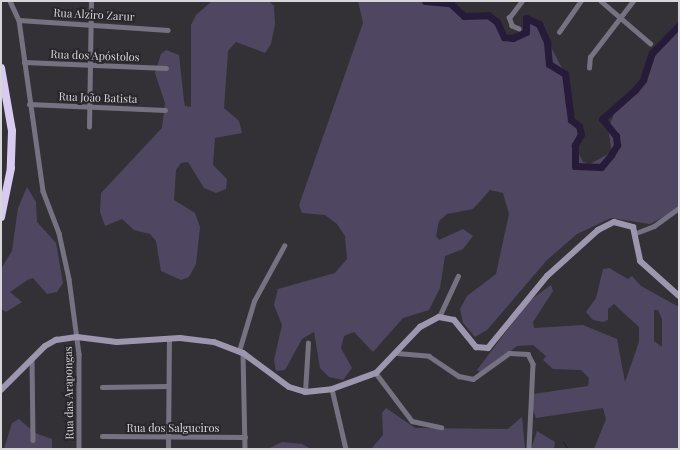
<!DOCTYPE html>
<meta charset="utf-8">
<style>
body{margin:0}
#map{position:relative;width:680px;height:450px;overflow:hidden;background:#333136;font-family:"Playfair Display",serif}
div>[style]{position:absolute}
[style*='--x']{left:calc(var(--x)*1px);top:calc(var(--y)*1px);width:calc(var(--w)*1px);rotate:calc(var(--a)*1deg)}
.green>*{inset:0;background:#4f4761}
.stream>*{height:1px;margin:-0.5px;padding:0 0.5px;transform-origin:0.5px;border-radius:0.5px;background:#261b38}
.river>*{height:7px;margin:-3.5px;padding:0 3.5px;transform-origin:3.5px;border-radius:3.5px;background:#261b38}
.street>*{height:4.5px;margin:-2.25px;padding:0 2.25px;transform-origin:2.25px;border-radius:2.25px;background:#777282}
.secondary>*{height:6px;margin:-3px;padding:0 3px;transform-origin:3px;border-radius:3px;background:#9e96af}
.highway>*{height:8px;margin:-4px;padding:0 4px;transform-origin:4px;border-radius:4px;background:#d7cbf2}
span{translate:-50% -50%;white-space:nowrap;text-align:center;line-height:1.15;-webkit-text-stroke:4px #29272c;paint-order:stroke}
.street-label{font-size:11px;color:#d7d6da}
.frame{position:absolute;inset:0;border:2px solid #d7d6da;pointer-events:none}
</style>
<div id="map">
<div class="green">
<i style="clip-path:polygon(212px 1px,269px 1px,274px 6px,275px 24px,271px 44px,265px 53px,236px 42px,228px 51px,224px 108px,239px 121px,242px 133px,215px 138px,213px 165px,227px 179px,226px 189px,216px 193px,204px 188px,188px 162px,181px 163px,176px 170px,174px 200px,195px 213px,200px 227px,196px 264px,189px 277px,181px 280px,161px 271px,156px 241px,150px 234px,134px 230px,122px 219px,105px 226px,100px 212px,101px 193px,162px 128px,165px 103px,155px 73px,161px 54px,166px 50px,179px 55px,184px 101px,185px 106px,191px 107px,191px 25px,196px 15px)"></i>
<i style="clip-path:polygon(358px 1px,442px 1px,466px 15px,496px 17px,502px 32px,514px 36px,521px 35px,527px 21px,535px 24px,542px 30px,563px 70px,566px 107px,579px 129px,579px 154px,583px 162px,590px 164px,612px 152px,608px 129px,614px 114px,631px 99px,645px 78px,659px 42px,679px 21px,679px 209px,650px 224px,611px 218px,577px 234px,547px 260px,487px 330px,475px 337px,463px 323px,460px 309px,467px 296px,496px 274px,509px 214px,503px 193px,490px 190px,473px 209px,447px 214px,439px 221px,436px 236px,439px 240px,463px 229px,473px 236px,463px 249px,445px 256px,440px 288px,429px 310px,403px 318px,373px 352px,354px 332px,344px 336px,341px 348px,352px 368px,343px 380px,329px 377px,320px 368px,314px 332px,302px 339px,285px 370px,276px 371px,274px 360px,282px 325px,274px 305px,278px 289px,335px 273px,347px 259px,345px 236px,337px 224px,325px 215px,302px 213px,299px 205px,363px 23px)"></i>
<i style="clip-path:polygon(27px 187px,36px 202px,37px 222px,56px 243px,63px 283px,57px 292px,47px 294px,33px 278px,29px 279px,10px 292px,22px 302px,6px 312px,1px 309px,1px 269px,12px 251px,18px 208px)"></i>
<i style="clip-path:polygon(evenodd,609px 268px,628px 279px,632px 276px,641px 286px,679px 307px,679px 449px,594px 449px,606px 419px,603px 408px,536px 418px,531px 405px,533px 394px,588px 386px,589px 378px,581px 370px,553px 369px,543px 360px,546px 356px,533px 345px,517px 346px,490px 367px,480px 372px,477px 370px,529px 301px,551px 285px,553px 291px,533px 322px,534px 328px,583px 325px,617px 339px,625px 382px,639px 342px,639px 327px,614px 304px,608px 309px,608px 320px,603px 322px,593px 320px,586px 312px,596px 298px,603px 269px,609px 268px,654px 310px,658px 310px,662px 319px,662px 347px,654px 341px,654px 310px)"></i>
<i style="clip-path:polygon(386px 408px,415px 428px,508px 429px,522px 417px,525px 449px,371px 449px,383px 435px,382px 413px)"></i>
<i style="clip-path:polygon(19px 419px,35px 433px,52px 439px,52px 449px,4px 449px,12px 423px)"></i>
<i style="clip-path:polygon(537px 431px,555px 442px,554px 449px,531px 449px)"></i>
<i style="clip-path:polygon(282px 442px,302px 444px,311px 449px,268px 449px)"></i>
</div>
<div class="stream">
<i style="--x:563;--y:442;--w:9;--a:54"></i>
</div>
<div class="river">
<i style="--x:425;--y:1;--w:25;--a:5"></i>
<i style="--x:450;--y:3;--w:19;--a:43"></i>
<i style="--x:464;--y:16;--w:24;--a:-2"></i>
<i style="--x:488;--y:15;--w:11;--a:38"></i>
<i style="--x:497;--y:22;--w:17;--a:65"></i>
<i style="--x:504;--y:37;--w:9;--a:6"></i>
<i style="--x:513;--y:38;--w:14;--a:-25"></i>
<i style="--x:526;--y:32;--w:14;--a:-90"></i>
<i style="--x:526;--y:18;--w:14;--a:25"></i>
<i style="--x:539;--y:24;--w:20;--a:66"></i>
<i style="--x:547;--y:42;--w:22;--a:85"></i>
<i style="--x:549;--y:64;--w:19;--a:32"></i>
<i style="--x:565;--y:74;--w:46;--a:82.6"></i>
<i style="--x:571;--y:120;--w:10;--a:37"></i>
<i style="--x:579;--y:126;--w:8;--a:76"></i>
<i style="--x:581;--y:134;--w:13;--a:119"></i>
<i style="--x:575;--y:145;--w:21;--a:90"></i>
<i style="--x:575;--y:166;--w:26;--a:2"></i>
<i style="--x:601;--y:167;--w:16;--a:-50"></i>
<i style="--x:611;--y:155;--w:12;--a:-59"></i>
<i style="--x:617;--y:145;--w:9;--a:-96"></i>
<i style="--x:616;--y:136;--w:22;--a:-129"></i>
<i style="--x:602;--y:119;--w:44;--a:-41.3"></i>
<i style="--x:635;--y:90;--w:13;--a:-51"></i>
<i style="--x:643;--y:80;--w:28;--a:-72"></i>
<i style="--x:652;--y:53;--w:39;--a:-46"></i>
</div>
<div class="street">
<i style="--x:10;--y:1;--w:21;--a:65"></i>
<i style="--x:19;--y:20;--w:173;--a:82"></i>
<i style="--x:43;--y:191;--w:45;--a:69.1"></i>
<i style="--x:59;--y:233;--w:47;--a:77.7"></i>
<i style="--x:69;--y:279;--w:76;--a:82.4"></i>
<i style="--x:79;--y:354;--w:95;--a:90"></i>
<i style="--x:601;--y:1;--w:65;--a:40.6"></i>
<i style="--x:19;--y:20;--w:149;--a:3.8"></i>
<i style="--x:519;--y:29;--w:8;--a:-157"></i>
<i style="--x:512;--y:26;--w:9;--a:-111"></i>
<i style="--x:509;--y:18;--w:21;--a:-53"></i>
<i style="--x:559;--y:32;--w:38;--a:-55"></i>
<i style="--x:24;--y:62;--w:142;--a:2.4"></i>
<i style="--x:589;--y:68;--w:11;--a:-85"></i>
<i style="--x:590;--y:57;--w:71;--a:-52.5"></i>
<i style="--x:29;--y:104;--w:136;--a:2.5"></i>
<i style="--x:89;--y:127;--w:126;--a:-89.1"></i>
<i style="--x:636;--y:233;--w:19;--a:-21"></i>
<i style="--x:654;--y:226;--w:31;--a:-36"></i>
<i style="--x:439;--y:317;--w:45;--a:-65.1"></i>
<i style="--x:239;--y:351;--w:52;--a:-73.3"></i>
<i style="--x:254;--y:301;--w:63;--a:-61.4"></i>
<i style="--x:243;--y:353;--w:96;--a:88.8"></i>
<i style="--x:397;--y:353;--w:32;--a:5"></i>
<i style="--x:429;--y:356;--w:36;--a:34"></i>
<i style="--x:459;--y:376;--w:14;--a:12"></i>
<i style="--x:473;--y:379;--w:44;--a:-35.8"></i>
<i style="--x:509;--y:353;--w:19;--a:3"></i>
<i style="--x:528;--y:354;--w:11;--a:63"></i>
<i style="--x:533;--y:364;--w:85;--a:92.7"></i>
<i style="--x:32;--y:358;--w:82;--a:89.3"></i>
<i style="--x:376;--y:373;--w:60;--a:53.1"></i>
<i style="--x:412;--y:421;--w:30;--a:12"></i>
<i style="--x:102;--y:387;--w:66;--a:-0.9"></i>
<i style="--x:332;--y:389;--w:62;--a:76.9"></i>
<i style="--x:305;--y:392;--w:49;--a:-86.5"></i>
<i style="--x:102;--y:436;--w:143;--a:0.4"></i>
<i style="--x:168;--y:449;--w:110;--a:-89.5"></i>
</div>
<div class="secondary">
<i style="--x:1;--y:390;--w:62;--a:-45"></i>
<i style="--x:45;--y:346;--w:13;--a:-29"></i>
<i style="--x:56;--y:340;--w:21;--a:-8"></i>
<i style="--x:77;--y:337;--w:40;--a:7.1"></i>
<i style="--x:117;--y:342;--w:63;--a:-3.6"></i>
<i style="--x:180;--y:338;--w:34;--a:7"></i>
<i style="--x:214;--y:342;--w:31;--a:21"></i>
<i style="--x:243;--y:353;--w:57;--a:36.5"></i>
<i style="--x:289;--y:387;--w:17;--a:17"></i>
<i style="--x:305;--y:392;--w:27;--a:-6"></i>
<i style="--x:332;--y:389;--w:47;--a:-20"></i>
<i style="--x:376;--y:373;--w:64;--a:-46.3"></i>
<i style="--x:420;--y:327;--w:21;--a:-28"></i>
<i style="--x:439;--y:317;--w:15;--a:11"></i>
<i style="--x:454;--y:320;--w:35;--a:51"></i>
<i style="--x:476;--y:347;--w:12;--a:5"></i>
<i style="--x:488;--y:348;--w:93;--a:-50.7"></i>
<i style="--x:547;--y:276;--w:69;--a:-42"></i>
<i style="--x:598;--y:230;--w:18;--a:-27"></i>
<i style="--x:614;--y:222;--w:20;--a:15"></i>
<i style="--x:633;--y:227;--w:35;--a:78"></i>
<i style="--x:640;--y:261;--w:52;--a:41.9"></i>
</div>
<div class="highway">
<i style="--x:1;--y:68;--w:64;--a:80.1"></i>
<i style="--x:12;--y:131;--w:37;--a:92"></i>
<i style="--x:11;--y:168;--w:50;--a:101.5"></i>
</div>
<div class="street-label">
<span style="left:94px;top:15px;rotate:3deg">Rua Alziro Zarur</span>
<span style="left:95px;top:56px;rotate:2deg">Rua dos Apóstolos</span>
<span style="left:98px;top:98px;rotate:2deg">Rua João Batista</span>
<span style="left:69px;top:393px;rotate:-91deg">Rua das Arapongas</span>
<span style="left:173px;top:428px">Rua dos Salgueiros</span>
</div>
<div class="frame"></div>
</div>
